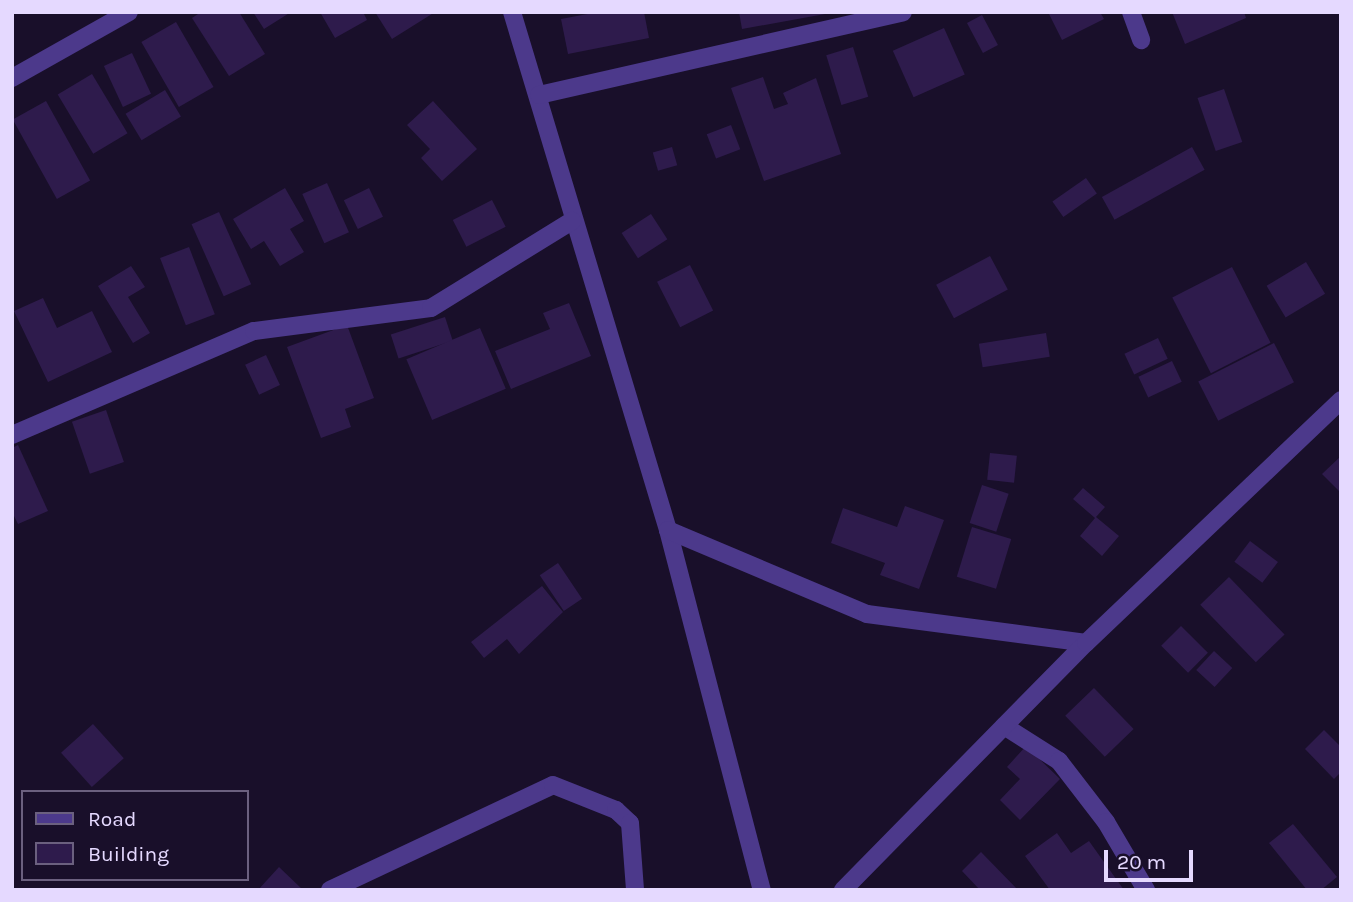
<!DOCTYPE html>
<style>
body{margin:0}
#map{position:relative;width:1353px;height:902px;overflow:hidden;background:#190f2a;font-family:Karla,sans-serif}
div>[style]{position:absolute}
[style*='--x']{left:calc(var(--x)*1px);top:calc(var(--y)*1px);width:calc(var(--w)*1px);rotate:calc(var(--a)*1deg)}
.building>*{inset:0;background:#2e1b4c;transform-origin:0 0}
.minor>*{height:18px;margin:-9px;padding:0 9px;transform-origin:9px;border-radius:9px;background:#4c398b}
span{translate:-50% -50%;white-space:nowrap;text-align:center;line-height:1.15;-webkit-text-stroke:5px #190f2a;paint-order:stroke}
.frame{position:absolute;inset:0;border:14px solid #e5d9ff;pointer-events:none}
.legend{position:absolute;left:21px;top:790px;width:228px;height:91px;box-sizing:border-box;background:#190f2a;border:2px solid #6b607f;margin:0;padding:9px 12px;list-style:none;font-size:21px;color:#e5d9ff}
.legend li{display:flex;align-items:center;gap:14px;height:35px}
.legend b{width:35px;border:2px solid #6b607f}
.scale{position:absolute;left:1104px;top:850px;width:89px;height:32px;box-sizing:border-box;border:4px solid #e5d9ff;border-top:0;padding-left:9px;font-size:21px;line-height:24px;white-space:nowrap;color:#e5d9ff;-webkit-text-stroke:5px #190f2a;paint-order:stroke}
</style>
<div id="map">
<div class="building">
<i style="clip-path:polygon(201px 12px,239px 12px,265px 54px,229px 76px,192px 18px)"></i>
<i style="clip-path:polygon(253px 12px,291px 12px,264px 29px)"></i>
<i style="clip-path:polygon(320px 12px,363px 12px,367px 20px,335px 38px)"></i>
<i style="clip-path:polygon(375px 12px,435px 12px,392px 39px)"></i>
<i style="clip-path:polygon(598px 12px,644px 12px,649px 38px,568px 54px,561px 19px)"></i>
<i style="clip-path:polygon(739px 12px,825px 12px,825px 14px,742px 29px)"></i>
<i style="clip-path:polygon(1048px 12px,1100px 12px,1104px 19px,1062px 40px)"></i>
<i style="clip-path:polygon(1172px 12px,1244px 12px,1246px 18px,1185px 44px)"></i>
<i style="left:982px;top:15px;width:34px;height:17px;rotate:62deg"></i>
<i style="left:176px;top:22px;width:75px;height:40px;rotate:60deg"></i>
<i style="left:944px;top:28px;width:51px;height:56px;rotate:66deg"></i>
<i style="left:853px;top:47px;width:52px;height:28px;rotate:73deg"></i>
<i style="left:132px;top:53px;width:45px;height:31px;rotate:65deg"></i>
<i style="left:92px;top:74px;width:69px;height:40px;rotate:59deg"></i>
<i style="clip-path:polygon(763px 77px,774px 109px,788px 104px,783px 93px,816px 78px,841px 154px,764px 181px,731px 88px)"></i>
<i style="left:1224px;top:89px;width:56px;height:28px;rotate:71deg"></i>
<i style="left:165px;top:90px;width:31px;height:46px;rotate:59deg"></i>
<i style="left:46px;top:101px;width:91px;height:38px;rotate:61deg"></i>
<i style="clip-path:polygon(433px 101px,477px 149px,442px 181px,421px 158px,430px 149px,407px 125px)"></i>
<i style="left:731px;top:125px;width:26px;height:26px;rotate:69deg"></i>
<i style="left:672px;top:147px;width:19px;height:20px;rotate:74deg"></i>
<i style="left:1192px;top:147px;width:26px;height:103px;rotate:61deg"></i>
<i style="left:1086px;top:178px;width:19px;height:41px;rotate:55deg"></i>
<i style="left:327px;top:183px;width:54px;height:27px;rotate:66deg"></i>
<i style="clip-path:polygon(285px 188px,304px 221px,290px 229px,304px 252px,280px 266px,264px 241px,251px 249px,233px 219px)"></i>
<i style="left:369px;top:188px;width:32px;height:28px;rotate:64deg"></i>
<i style="left:492px;top:200px;width:30px;height:44px;rotate:63deg"></i>
<i style="left:219px;top:212px;width:79px;height:30px;rotate:66deg"></i>
<i style="left:651px;top:214px;width:30px;height:35px;rotate:57deg"></i>
<i style="left:189px;top:247px;width:72px;height:31px;rotate:69deg"></i>
<i style="left:990px;top:256px;width:38px;height:61px;rotate:62deg"></i>
<i style="left:1306px;top:262px;width:37px;height:46px;rotate:59deg"></i>
<i style="left:690px;top:265px;width:51px;height:37px;rotate:63deg"></i>
<i style="clip-path:polygon(131px 266px,145px 287px,128px 297px,150px 333px,133px 343px,98px 286px)"></i>
<i style="left:1232px;top:267px;width:85px;height:67px;rotate:63deg"></i>
<i style="clip-path:polygon(43px 298px,57px 328px,92px 311px,112px 352px,48px 382px,14px 311px)"></i>
<i style="clip-path:polygon(569px 303px,591px 356px,511px 389px,495px 351px,550px 329px,543px 313px)"></i>
<i style="left:445px;top:317px;width:25px;height:57px;rotate:72deg"></i>
<i style="clip-path:polygon(347px 325px,374px 398px,345px 409px,351px 427px,321px 438px,287px 347px)"></i>
<i style="left:480px;top:328px;width:66px;height:80px;rotate:67deg"></i>
<i style="left:1046px;top:333px;width:24px;height:68px;rotate:81deg"></i>
<i style="left:1158px;top:338px;width:23px;height:37px;rotate:65deg"></i>
<i style="left:1274px;top:343px;width:44px;height:85px;rotate:63deg"></i>
<i style="left:266px;top:355px;width:33px;height:23px;rotate:65deg"></i>
<i style="left:1172px;top:361px;width:23px;height:37px;rotate:65deg"></i>
<i style="left:106px;top:410px;width:55px;height:36px;rotate:71deg"></i>
<i style="clip-path:polygon(18px 445px,48px 511px,18px 524px,12px 512px,12px 448px)"></i>
<i style="left:990px;top:453px;width:27px;height:27px;rotate:6deg"></i>
<i style="clip-path:polygon(1341px 456px,1341px 493px,1322px 474px)"></i>
<i style="left:982px;top:485px;width:28px;height:40px;rotate:18deg"></i>
<i style="clip-path:polygon(1083px 488px,1105px 507px,1096px 517px,1119px 536px,1102px 556px,1080px 536px,1095px 518px,1073px 499px)"></i>
<i style="clip-path:polygon(905px 506px,944px 520px,919px 589px,880px 575px,885px 563px,831px 543px,843px 508px,897px 527px)"></i>
<i style="left:972px;top:527px;width:41px;height:52px;rotate:17deg"></i>
<i style="left:1250px;top:541px;width:35px;height:26px;rotate:37deg"></i>
<i style="left:558px;top:563px;width:43px;height:22px;rotate:56deg"></i>
<i style="left:1229px;top:577px;width:80px;height:40px;rotate:46deg"></i>
<i style="clip-path:polygon(542px 586px,563px 612px,519px 654px,507px 639px,484px 658px,471px 642px)"></i>
<i style="left:1181px;top:626px;width:38px;height:28px;rotate:45deg"></i>
<i style="left:1214px;top:651px;width:25px;height:26px;rotate:43deg"></i>
<i style="left:1094px;top:688px;width:57px;height:40px;rotate:46deg"></i>
<i style="left:93px;top:724px;width:46px;height:43px;rotate:48deg"></i>
<i style="clip-path:polygon(1324px 730px,1341px 747px,1341px 772px,1334px 779px,1305px 749px)"></i>
<i style="clip-path:polygon(1026px 746px,1060px 779px,1020px 820px,1000px 800px,1020px 779px,1007px 767px)"></i>
<i style="clip-path:polygon(1293px 824px,1337px 877px,1321px 890px,1307px 890px,1269px 843px)"></i>
<i style="clip-path:polygon(1057px 833px,1071px 853px,1089px 841px,1124px 890px,1050px 890px,1025px 856px)"></i>
<i style="clip-path:polygon(981px 852px,1018px 890px,980px 890px,962px 871px)"></i>
<i style="clip-path:polygon(279px 867px,303px 890px,258px 890px)"></i>
</div>
<div class="minor">
<i style="--x:512;--y:12;--w:541;--a:73.24"></i>
<i style="--x:668;--y:530;--w:372;--a:75.4"></i>
<i style="--x:1131;--y:12;--w:30;--a:70"></i>
<i style="--x:12;--y:78;--w:134;--a:-29.4"></i>
<i style="--x:539;--y:95;--w:373;--a:-12.8"></i>
<i style="--x:12;--y:435;--w:263;--a:-23.3"></i>
<i style="--x:254;--y:331;--w:178;--a:-7.4"></i>
<i style="--x:431;--y:308;--w:166;--a:-31.7"></i>
<i style="--x:668;--y:530;--w:216;--a:22.9"></i>
<i style="--x:867;--y:614;--w:221;--a:7.5"></i>
<i style="--x:1004;--y:726;--w:65;--a:32.5"></i>
<i style="--x:1059;--y:761;--w:77;--a:52.4"></i>
<i style="--x:1106;--y:822;--w:79;--a:59.5"></i>
<i style="--x:330;--y:890;--w:246;--a:-25.2"></i>
<i style="--x:553;--y:785;--w:68;--a:21.6"></i>
<i style="--x:616;--y:810;--w:19;--a:43"></i>
<i style="--x:630;--y:823;--w:67;--a:85.7"></i>
<i style="--x:843;--y:890;--w:346;--a:-45.5"></i>
<i style="--x:1086;--y:643;--w:352;--a:-43.6"></i>
</div>
<div class="frame"></div>
<ul class="legend">
<li><b style="height:9px;background:#4c398b"></b>Road</li>
<li><b style="height:19px;background:#2e1b4c"></b>Building</li>
</ul>
<div class="scale">20 m</div>
</div>
